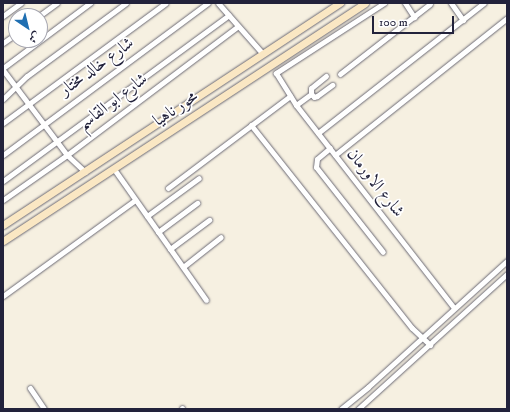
<!DOCTYPE html>
<meta charset="utf-8">
<style>
body{margin:0}
#map{position:relative;width:510px;height:412px;overflow:hidden;background:#f6f0e1;font-family:"IM FELL DW Pica",Amiri,serif}
div>[style]{position:absolute}
[style*='--x']{left:calc(var(--x)*1px);top:calc(var(--y)*1px);width:calc(var(--w)*1px);rotate:calc(var(--a)*1deg)}
.roads{filter:drop-shadow(0 0 1px #6c6a75) drop-shadow(0 0 1px #6c6a75)}
.minor>*{height:5px;margin:-2.5px;padding:0 2.5px;transform-origin:2.5px;border-radius:2.5px;background:#fff}
.secondary>*{height:7px;margin:-3.5px;padding:0 3.5px;transform-origin:3.5px;border-radius:3.5px;background:#fae7c3}
span{translate:-50% -50%;white-space:nowrap;text-align:center;line-height:1.15;-webkit-text-stroke:3.5px #fff;paint-order:stroke}
.street-label{font-size:17px;color:#22223b}
.frame{position:absolute;inset:0;border:4px solid #22223b;pointer-events:none}
.north{position:absolute;left:8px;top:8px;width:40px;height:40px;box-sizing:border-box;background:#fff;border:1px solid #a7a7b1;border-radius:50%;rotate:145deg;font-size:11px;font-weight:700;line-height:16px;text-align:center;color:#22223b}
.north::after{content:'';display:block;margin:auto;width:14px;height:18px;background:#1f6fb2;clip-path:polygon(50% 0,100% 100%,50% 72%,0 100%)}
.scale{position:absolute;left:372px;top:16px;width:82px;height:18px;box-sizing:border-box;border:2px solid #22223b;border-top:0;padding-left:5px;font-size:12px;line-height:14px;white-space:nowrap;color:#22223b;-webkit-text-stroke:3px #fff;paint-order:stroke}
</style>
<div id="map">
<div class="roads">
<div class="minor">
<i style="--x:218;--y:3;--w:68;--a:48.6"></i>
<i style="--x:384;--y:3;--w:129;--a:147.1"></i>
<i style="--x:276;--y:73;--w:38;--a:58"></i>
<i style="--x:296;--y:105;--w:257;--a:52.1"></i>
<i style="--x:405;--y:3;--w:17;--a:57"></i>
<i style="--x:451;--y:3;--w:21;--a:55"></i>
<i style="--x:3;--y:16;--w:22;--a:-36"></i>
<i style="--x:39;--y:16;--w:22;--a:-36"></i>
<i style="--x:3;--y:43;--w:16;--a:-35"></i>
<i style="--x:3;--y:68;--w:109;--a:-36.8"></i>
<i style="--x:3;--y:70;--w:106;--a:53"></i>
<i style="--x:67;--y:155;--w:25;--a:43"></i>
<i style="--x:340;--y:74;--w:114;--a:-37.9"></i>
<i style="--x:326;--y:76;--w:19;--a:141"></i>
<i style="--x:311;--y:88;--w:6;--a:90"></i>
<i style="--x:311;--y:94;--w:4;--a:45"></i>
<i style="--x:314;--y:97;--w:3;--a:-18"></i>
<i style="--x:317;--y:96;--w:19;--a:-36"></i>
<i style="--x:3;--y:99;--w:33;--a:-44"></i>
<i style="--x:27;--y:76;--w:123;--a:-36.4"></i>
<i style="--x:296;--y:105;--w:19;--a:-36"></i>
<i style="--x:3;--y:123;--w:202;--a:-36.4"></i>
<i style="--x:251;--y:125;--w:259;--a:51.6"></i>
<i style="--x:412;--y:328;--w:25;--a:43"></i>
<i style="--x:318;--y:133;--w:211;--a:-38.1"></i>
<i style="--x:330;--y:148;--w:17;--a:140"></i>
<i style="--x:317;--y:159;--w:8;--a:97"></i>
<i style="--x:316;--y:167;--w:108;--a:51.8"></i>
<i style="--x:3;--y:155;--w:255;--a:-36.6"></i>
<i style="--x:335;--y:155;--w:220;--a:-38.5"></i>
<i style="--x:114;--y:169;--w:160;--a:54.9"></i>
<i style="--x:3;--y:181;--w:280;--a:-36.3"></i>
<i style="--x:168;--y:188;--w:153;--a:-37"></i>
<i style="--x:3;--y:200;--w:78;--a:-35.1"></i>
<i style="--x:67;--y:155;--w:214;--a:-37"></i>
<i style="--x:147;--y:216;--w:64;--a:-36.2"></i>
<i style="--x:158;--y:232;--w:49;--a:-36.6"></i>
<i style="--x:170;--y:249;--w:49;--a:-36.6"></i>
<i style="--x:183;--y:267;--w:48;--a:-38.3"></i>
<i style="--x:3;--y:296;--w:163;--a:-36"></i>
<i style="--x:30;--y:388;--w:25;--a:56"></i>
<i style="--x:182;--y:408;--w:1;--a:90"></i>
<i style="--x:341;--y:409;--w:35;--a:-39"></i>
<i style="--x:368;--y:387;--w:188;--a:-42.2"></i>
<i style="--x:358;--y:409;--w:201;--a:-42.2"></i>
</div>
<div class="secondary">
<i style="--x:3;--y:225;--w:404;--a:-33.4"></i>
<i style="--x:3;--y:241;--w:433;--a:-33.3"></i>
</div>
</div>
<div class="street-label">
<span style="left:97px;top:67px;rotate:-36deg">شارع خالد مختار</span>
<span style="left:113px;top:102px;rotate:-37deg">شارع ابو القاسم</span>
<span style="left:176px;top:109px;rotate:-34deg">محور ناهيا</span>
<span style="left:375px;top:183px;rotate:52deg">شارع الاورمان</span>
</div>
<div class="frame"></div>
<div class="north">ش</div>
<div class="scale">100 m</div>
</div>
